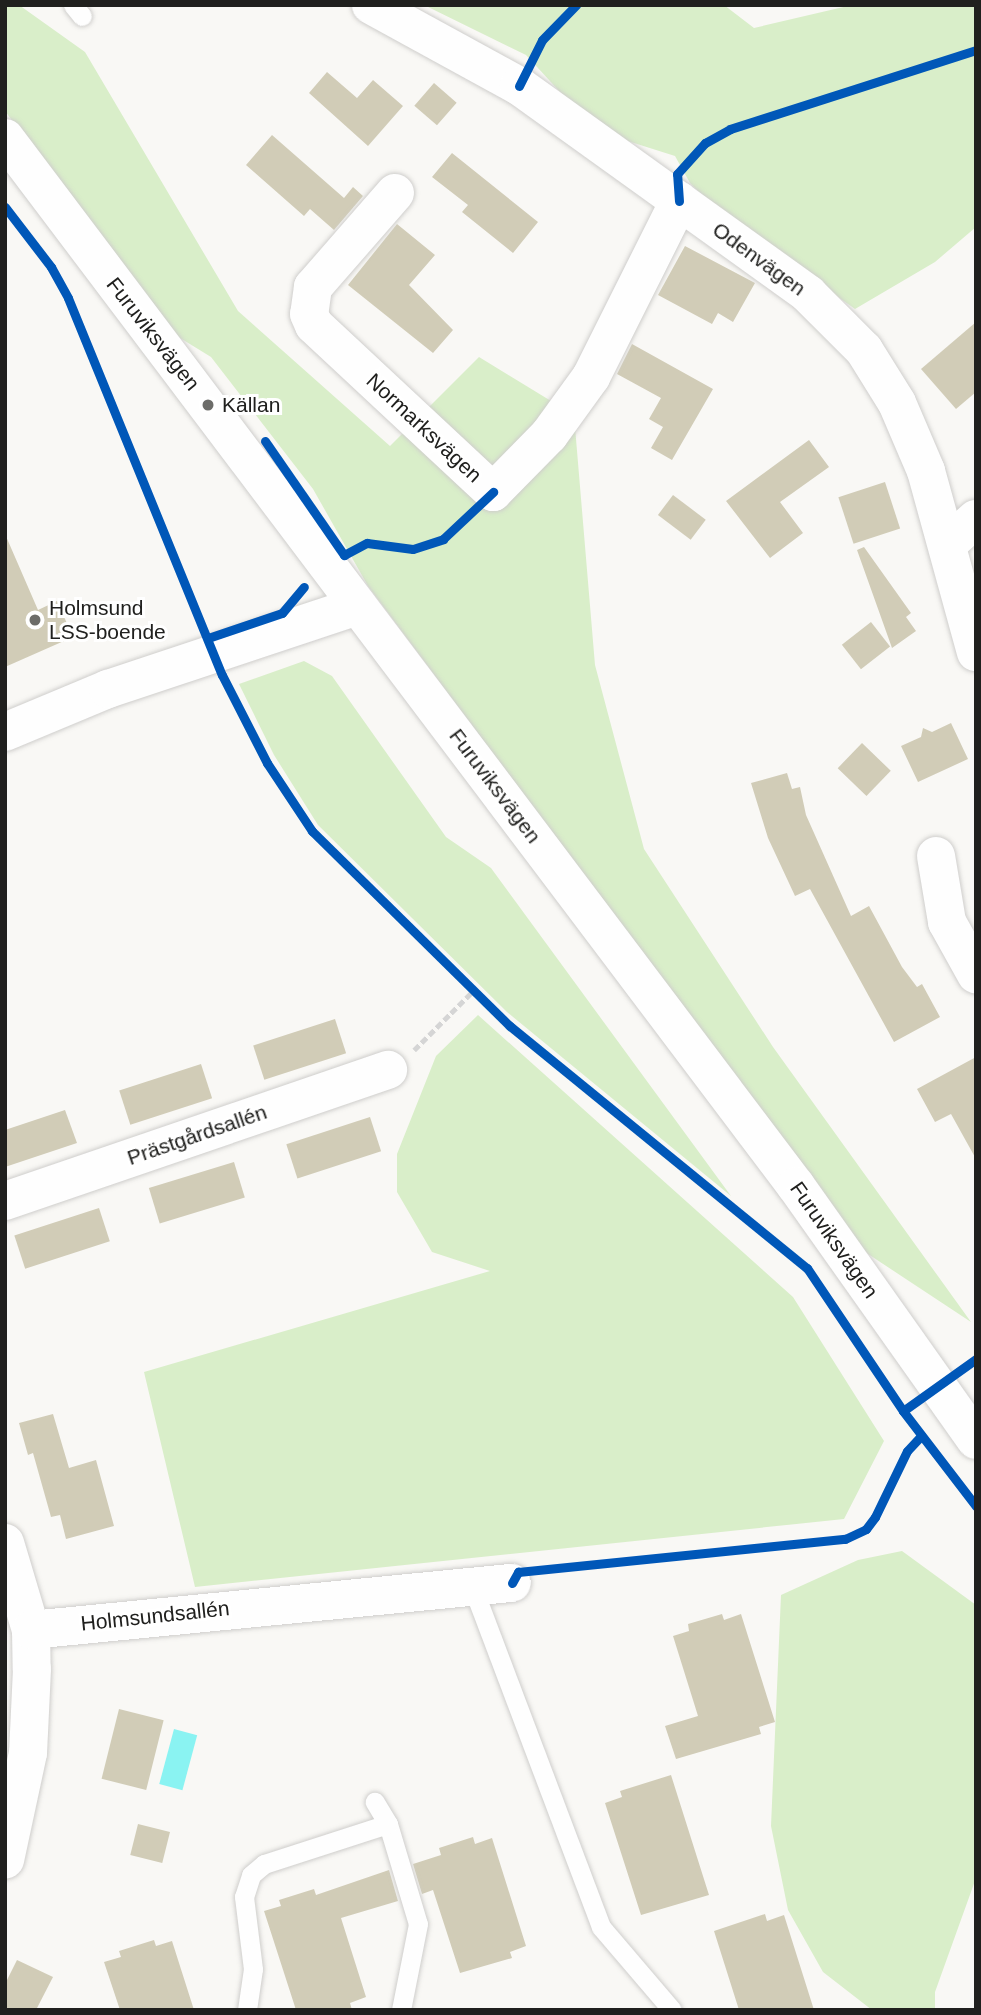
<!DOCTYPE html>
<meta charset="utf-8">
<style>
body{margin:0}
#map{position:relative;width:981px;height:2015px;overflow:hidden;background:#f9f8f5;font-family:Helvetica,sans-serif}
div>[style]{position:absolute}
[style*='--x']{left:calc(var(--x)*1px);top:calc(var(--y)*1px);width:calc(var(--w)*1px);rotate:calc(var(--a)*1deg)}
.green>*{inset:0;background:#d9eec9}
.water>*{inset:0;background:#8af3f2;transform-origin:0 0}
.building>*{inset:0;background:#d1ccb7;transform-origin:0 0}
.path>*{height:4.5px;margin-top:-2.25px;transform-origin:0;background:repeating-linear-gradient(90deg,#d5d5d5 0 7px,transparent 0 10.5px)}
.roads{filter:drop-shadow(0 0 2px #cfcecc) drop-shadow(0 0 2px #cfcecc)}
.lane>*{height:19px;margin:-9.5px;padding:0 9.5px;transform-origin:9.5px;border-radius:9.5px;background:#fefefe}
.street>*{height:38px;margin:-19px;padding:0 19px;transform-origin:19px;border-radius:19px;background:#fefefe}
.secondary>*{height:38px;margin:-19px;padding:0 19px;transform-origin:19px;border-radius:19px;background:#fefefe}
.cycleway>*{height:9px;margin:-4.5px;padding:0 4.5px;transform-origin:4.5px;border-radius:4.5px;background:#0057b8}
.dots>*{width:19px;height:19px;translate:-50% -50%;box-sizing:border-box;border:4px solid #fff;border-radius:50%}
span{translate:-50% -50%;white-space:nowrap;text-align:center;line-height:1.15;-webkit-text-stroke:6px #fff;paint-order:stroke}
.street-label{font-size:21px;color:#20201e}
.poi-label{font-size:21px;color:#20201e}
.left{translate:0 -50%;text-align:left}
.frame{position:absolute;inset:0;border:7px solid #20201e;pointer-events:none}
</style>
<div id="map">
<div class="green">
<i style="clip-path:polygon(5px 5px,19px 5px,85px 52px,238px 311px,390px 446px,479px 357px,574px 415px,595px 665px,644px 849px,773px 1047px,971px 1322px,865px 1252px,368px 586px,313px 489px,211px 357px,172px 333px,5px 111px)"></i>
<i style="clip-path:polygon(424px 5px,724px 5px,754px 28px,852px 5px,976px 5px,976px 227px,935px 262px,855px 309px,719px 212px,690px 183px,675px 156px,596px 131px,526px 55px)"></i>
<i style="clip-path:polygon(304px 661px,332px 676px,446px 837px,491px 868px,731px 1196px,507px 1012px,318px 825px,274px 755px,239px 684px)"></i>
<i style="clip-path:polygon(478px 1015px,793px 1297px,884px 1441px,844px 1519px,195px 1587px,144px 1372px,490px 1271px,432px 1252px,397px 1192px,397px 1154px,436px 1056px)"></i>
<i style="clip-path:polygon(902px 1551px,976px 1605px,976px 1878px,935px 1992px,935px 2010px,872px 2010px,823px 1972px,788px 1910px,771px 1826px,781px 1595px,858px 1560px)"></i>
</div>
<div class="water">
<i style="left:174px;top:1729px;width:24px;height:57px;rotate:15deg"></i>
</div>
<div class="building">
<i style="clip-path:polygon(327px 72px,357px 98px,373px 80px,403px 106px,368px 146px,309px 93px)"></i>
<i style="left:434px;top:83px;width:30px;height:30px;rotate:41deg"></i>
<i style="clip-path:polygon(272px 135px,344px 198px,353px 187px,363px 196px,334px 230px,310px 209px,304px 216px,246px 165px)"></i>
<i style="clip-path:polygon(452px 153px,538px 222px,513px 253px,462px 212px,468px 205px,432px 177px)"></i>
<i style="clip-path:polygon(397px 224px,435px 255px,409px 285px,453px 330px,433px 353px,348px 285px)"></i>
<i style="clip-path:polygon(685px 246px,755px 283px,733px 322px,718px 313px,712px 324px,658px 295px)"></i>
<i style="clip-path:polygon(976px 322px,976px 392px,956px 409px,921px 369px)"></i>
<i style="clip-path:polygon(632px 344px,713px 389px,672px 460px,651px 448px,663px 427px,649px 419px,661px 398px,617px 374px)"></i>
<i style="clip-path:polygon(809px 440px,829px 467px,780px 502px,803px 533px,770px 558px,726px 501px)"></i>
<i style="left:885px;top:482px;width:49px;height:49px;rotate:72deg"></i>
<i style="left:673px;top:495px;width:41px;height:25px;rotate:37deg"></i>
<i style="clip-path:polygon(5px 534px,38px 610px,57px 601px,73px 637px,5px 667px)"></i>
<i style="clip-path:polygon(864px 547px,911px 613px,906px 617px,916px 631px,892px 648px,857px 550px)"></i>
<i style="left:871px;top:622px;width:31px;height:37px;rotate:52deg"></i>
<i style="clip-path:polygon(951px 723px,968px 759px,918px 782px,901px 746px,921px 737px,923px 728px,932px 732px)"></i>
<i style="left:862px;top:743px;width:40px;height:35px;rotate:44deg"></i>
<i style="clip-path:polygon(787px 773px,792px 789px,800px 787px,806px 815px,851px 916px,869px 906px,902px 967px,917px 987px,922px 984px,940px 1017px,894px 1042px,810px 889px,795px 896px,768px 838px,751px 783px)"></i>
<i style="left:335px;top:1019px;width:36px;height:86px;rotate:72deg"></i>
<i style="clip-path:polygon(976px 1057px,976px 1159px,951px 1114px,935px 1122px,917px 1089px)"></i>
<i style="left:201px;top:1064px;width:36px;height:86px;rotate:72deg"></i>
<i style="clip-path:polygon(65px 1110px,77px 1143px,5px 1167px,5px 1130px)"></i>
<i style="left:370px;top:1117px;width:36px;height:88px;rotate:72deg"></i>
<i style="left:234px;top:1162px;width:37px;height:89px;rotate:73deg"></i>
<i style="left:99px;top:1208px;width:35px;height:89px;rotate:72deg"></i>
<i style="clip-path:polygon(53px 1414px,69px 1468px,96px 1460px,114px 1526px,66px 1539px,60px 1515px,51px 1517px,33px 1453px,28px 1455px,19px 1423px)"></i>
<i style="clip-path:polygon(722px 1614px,724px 1620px,741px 1614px,775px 1722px,759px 1727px,761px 1734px,676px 1759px,665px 1726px,698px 1716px,673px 1636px,689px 1631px,688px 1624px)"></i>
<i style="left:119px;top:1709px;width:46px;height:72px;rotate:14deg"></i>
<i style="clip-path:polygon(671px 1775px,709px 1895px,641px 1915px,605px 1803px,622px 1797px,620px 1791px)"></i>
<i style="left:138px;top:1824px;width:33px;height:32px;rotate:14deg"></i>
<i style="clip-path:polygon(473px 1837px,475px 1844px,492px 1838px,526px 1946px,510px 1952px,512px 1958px,460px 1973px,433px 1890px,422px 1894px,413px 1864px,441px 1855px,439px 1848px)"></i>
<i style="clip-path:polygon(389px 1870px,398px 1901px,341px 1918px,366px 1997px,350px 2003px,352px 2010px,296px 2010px,264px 1911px,281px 1906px,279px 1900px,314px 1889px,316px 1895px)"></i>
<i style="clip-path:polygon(765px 1914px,767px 1921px,784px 1915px,814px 2010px,739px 2010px,714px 1931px)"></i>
<i style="clip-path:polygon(154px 1940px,156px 1946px,172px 1941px,194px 2010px,120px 2010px,104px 1962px,121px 1957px,119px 1951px)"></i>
<i style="clip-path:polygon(17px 1960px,53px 1977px,36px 2010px,5px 2010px,5px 1984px)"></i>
</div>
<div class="path">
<i style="--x:414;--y:1050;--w:83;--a:-45"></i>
</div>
<div class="roads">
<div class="lane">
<i style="--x:73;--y:5;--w:14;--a:51"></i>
<i style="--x:473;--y:1588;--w:362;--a:69.3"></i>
<i style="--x:601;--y:1927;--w:109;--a:49.5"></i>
<i style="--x:388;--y:1824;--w:104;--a:73.3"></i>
<i style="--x:418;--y:1924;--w:88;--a:101.2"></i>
<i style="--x:247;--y:2010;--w:41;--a:-81.7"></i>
<i style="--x:253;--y:1969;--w:73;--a:-97.1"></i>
<i style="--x:244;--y:1897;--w:23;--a:-72"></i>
<i style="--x:251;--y:1875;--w:17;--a:-40"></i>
<i style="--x:264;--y:1864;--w:130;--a:-17.9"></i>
<i style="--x:388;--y:1824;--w:26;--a:-121"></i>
</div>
<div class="street">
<i style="--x:371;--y:5;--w:169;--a:28.7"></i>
<i style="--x:519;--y:86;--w:356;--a:35.7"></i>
<i style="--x:808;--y:294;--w:79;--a:45"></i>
<i style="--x:864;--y:350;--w:62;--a:58.1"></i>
<i style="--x:897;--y:403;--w:74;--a:66.9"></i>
<i style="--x:926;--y:471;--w:188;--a:74.6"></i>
<i style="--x:395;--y:193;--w:125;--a:131.1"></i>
<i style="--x:313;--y:287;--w:27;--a:98"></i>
<i style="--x:309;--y:314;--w:12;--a:66"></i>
<i style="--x:314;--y:325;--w:245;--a:43"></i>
<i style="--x:493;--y:492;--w:80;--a:-45.5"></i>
<i style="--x:549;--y:435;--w:72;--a:-54.1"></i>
<i style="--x:591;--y:377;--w:197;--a:-63.4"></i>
<i style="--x:949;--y:543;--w:36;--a:-42"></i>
<i style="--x:5;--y:732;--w:112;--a:-22.7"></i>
<i style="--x:108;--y:689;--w:263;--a:-18.4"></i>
<i style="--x:936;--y:856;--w:67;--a:80.5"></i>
<i style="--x:947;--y:922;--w:60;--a:60.9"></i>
<i style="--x:5;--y:1201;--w:405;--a:-18.9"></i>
<i style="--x:5;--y:1543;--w:91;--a:73.4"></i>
<i style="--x:31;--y:1630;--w:39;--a:89"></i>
<i style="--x:32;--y:1669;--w:84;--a:92.7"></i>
<i style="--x:28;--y:1753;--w:109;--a:102.1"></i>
<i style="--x:31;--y:1630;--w:483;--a:-5.6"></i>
</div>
<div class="secondary">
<i style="--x:5;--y:138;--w:1313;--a:52.96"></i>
<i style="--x:796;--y:1186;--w:311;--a:54.7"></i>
</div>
</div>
<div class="cycleway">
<i style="--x:519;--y:86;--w:51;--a:-63.4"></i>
<i style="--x:542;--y:40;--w:49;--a:-45.8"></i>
<i style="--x:679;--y:201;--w:27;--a:-94"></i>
<i style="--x:677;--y:174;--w:42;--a:-47.9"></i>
<i style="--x:705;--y:143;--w:29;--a:-29"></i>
<i style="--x:730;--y:129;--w:258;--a:-17.8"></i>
<i style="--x:5;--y:207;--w:76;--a:52.5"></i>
<i style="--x:51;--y:267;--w:35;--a:61"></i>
<i style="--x:68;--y:298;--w:407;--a:67.8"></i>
<i style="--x:222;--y:675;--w:99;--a:62.9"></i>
<i style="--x:267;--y:763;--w:82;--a:56.5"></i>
<i style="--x:312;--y:831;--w:278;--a:44.6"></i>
<i style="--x:510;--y:1026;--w:383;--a:39.2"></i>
<i style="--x:807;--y:1268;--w:172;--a:56.1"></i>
<i style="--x:903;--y:1411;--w:120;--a:52.5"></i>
<i style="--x:265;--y:441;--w:139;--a:55.3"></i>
<i style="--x:344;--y:555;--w:26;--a:-28"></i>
<i style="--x:367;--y:543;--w:46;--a:7.4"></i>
<i style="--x:413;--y:549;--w:32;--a:-18"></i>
<i style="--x:443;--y:539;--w:69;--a:-43.2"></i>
<i style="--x:208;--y:638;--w:78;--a:-18.7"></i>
<i style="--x:282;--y:613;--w:34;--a:-50"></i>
<i style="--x:903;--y:1411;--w:90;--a:-35.5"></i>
<i style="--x:512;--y:1583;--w:13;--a:-61"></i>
<i style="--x:518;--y:1572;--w:329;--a:-5.8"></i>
<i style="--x:845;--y:1539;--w:23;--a:-25"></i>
<i style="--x:866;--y:1529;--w:15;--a:-53"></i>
<i style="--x:875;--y:1517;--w:73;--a:-64.1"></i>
<i style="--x:907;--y:1451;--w:21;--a:-47"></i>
</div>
<div class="dots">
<i style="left:208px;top:405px;background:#6c6c69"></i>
<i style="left:35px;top:620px;background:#6c6c69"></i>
</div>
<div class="street-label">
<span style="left:759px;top:259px;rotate:36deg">Odenvägen</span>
<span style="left:153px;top:334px;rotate:52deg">Furuviksvägen</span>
<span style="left:424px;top:428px;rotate:43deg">Normarksvägen</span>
<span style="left:495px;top:786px;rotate:53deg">Furuviksvägen</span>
<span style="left:197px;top:1135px;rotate:-19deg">Prästgårdsallén</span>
<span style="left:834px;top:1240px;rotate:55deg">Furuviksvägen</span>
<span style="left:155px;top:1616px;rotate:-6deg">Holmsundsallén</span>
</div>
<div class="poi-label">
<span class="left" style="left:222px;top:405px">Källan</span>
<span class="left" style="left:49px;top:620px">Holmsund<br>LSS-boende</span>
</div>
<div class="frame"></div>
</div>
